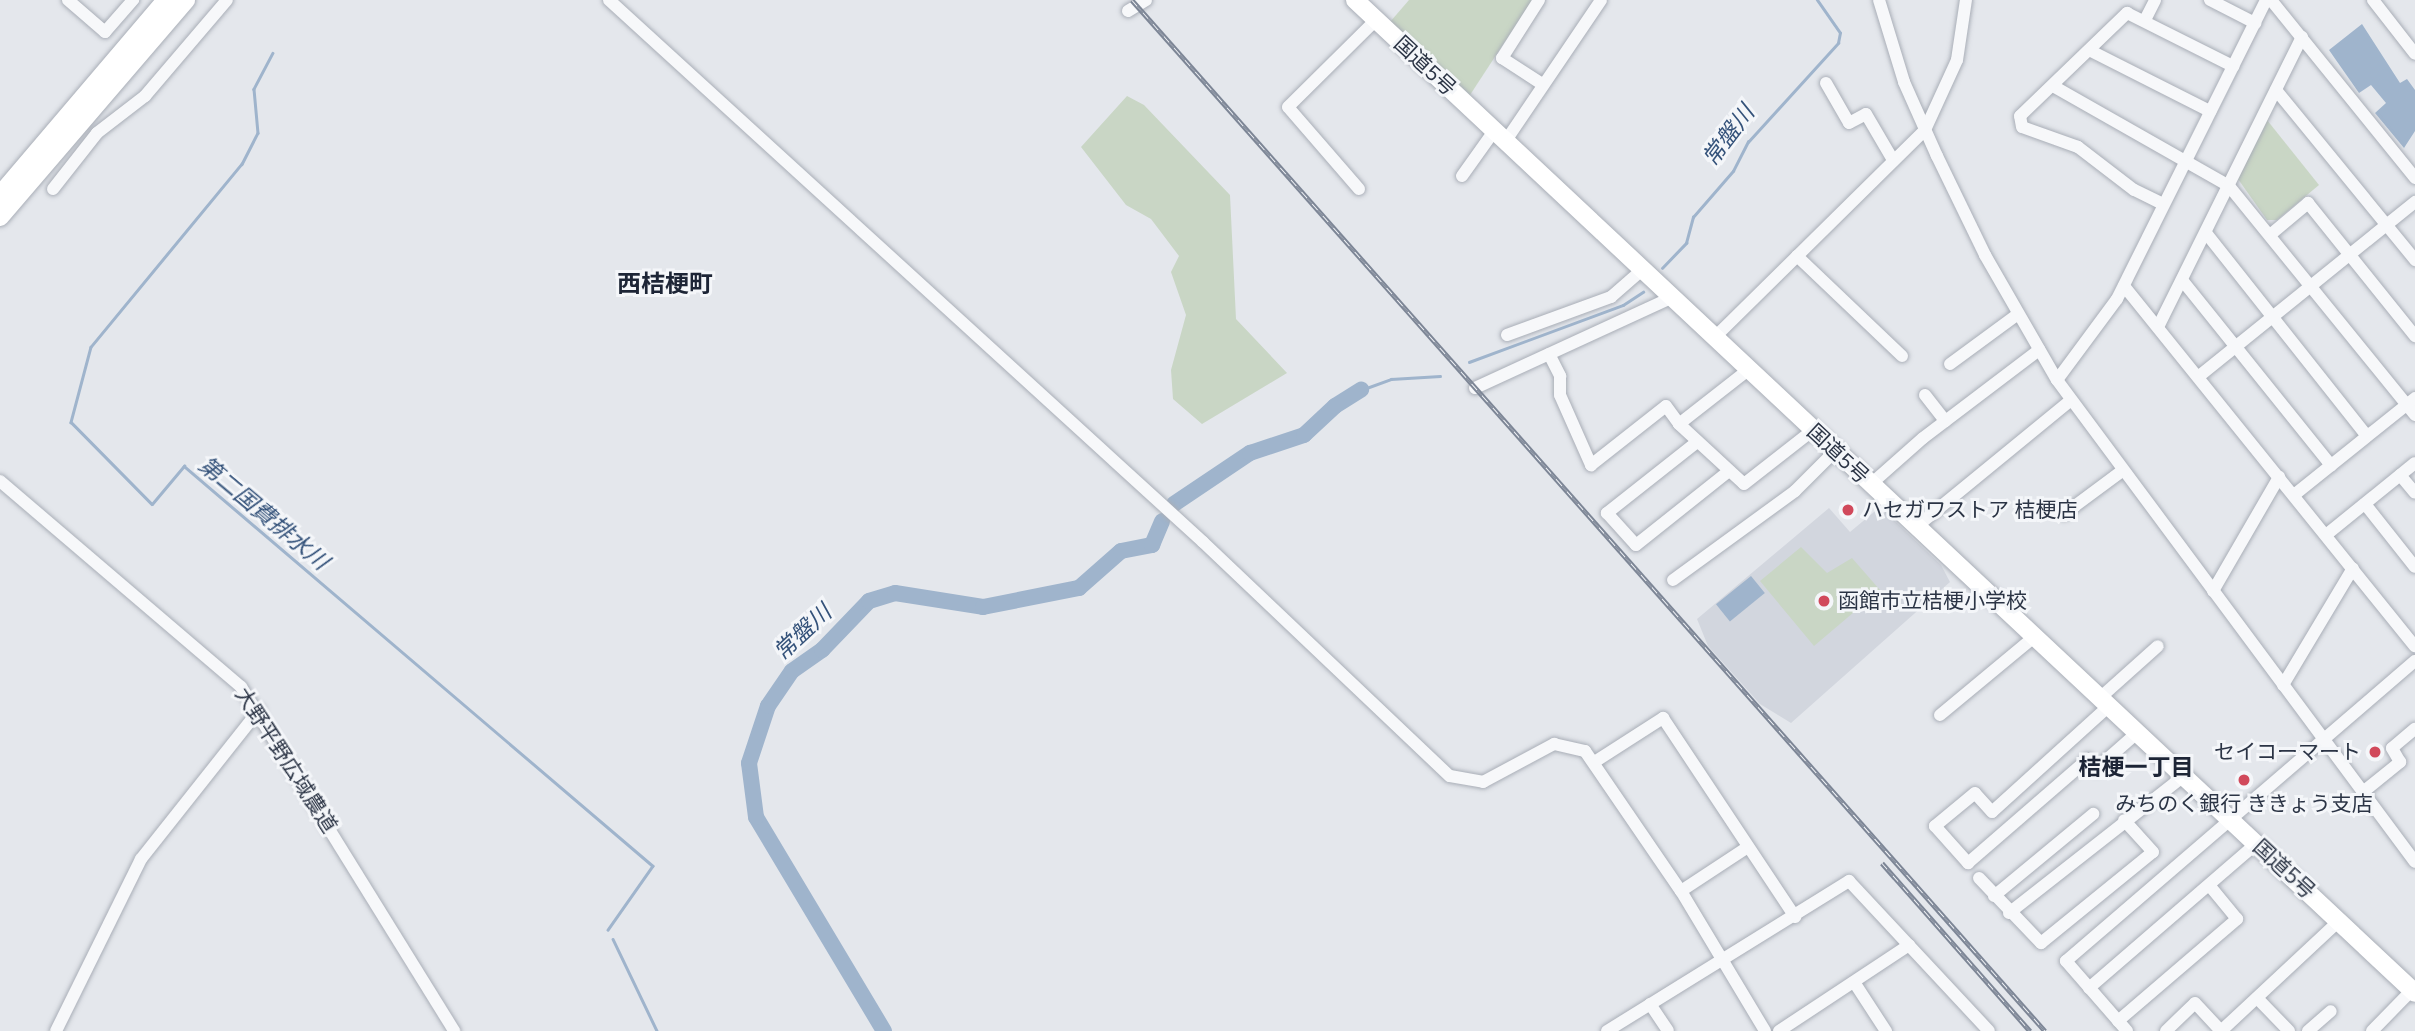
<!DOCTYPE html>
<meta charset="utf-8">
<style>
body{margin:0}
#map{position:relative;width:2415px;height:1031px;overflow:hidden;background:#e4e7ec;font-family:"Nunito Sans","Noto Sans JP",sans-serif}
div>[style]{position:absolute}
[style*='--x']{left:calc(var(--x)*1px);top:calc(var(--y)*1px);width:calc(var(--w)*1px);rotate:calc(var(--a)*1deg)}
.built>*{inset:0;background:#d2d6de}
.green>*{inset:0;background:#c9d6c5}
.water>*{inset:0;background:#9fb4cc;transform-origin:0 0}
.stream>*{height:2.5px;margin:-1.25px;padding:0 1.25px;transform-origin:1.25px;border-radius:1.25px;background:#9fb4cc}
.river>*{height:16px;margin:-8px;padding:0 8px;transform-origin:8px;border-radius:8px;background:#9fb4cc}
.roads{filter:drop-shadow(0 0 2px #a9aeb7) drop-shadow(0 0 2px #a9aeb7)}
.minor>*{height:12px;margin:-6px;padding:0 6px;transform-origin:6px;border-radius:6px;background:#f7f8fa}
.highway>*{height:18px;margin:-9px;padding:0 9px;transform-origin:9px;border-radius:9px;background:#fff}
.rail>*{height:5px;margin-top:-2.5px;transform-origin:0;background:repeating-linear-gradient(90deg,#f4f6f9 0 8px,#7d8696 0 16px);box-sizing:border-box;border-block:2px solid #7d8696}
.dots>*{width:19px;height:19px;translate:-50% -50%;box-sizing:border-box;border:4px solid #f4f6f9;border-radius:50%}
span{translate:-50% -50%;white-space:nowrap;text-align:center;line-height:1.15;-webkit-text-stroke:6px #f4f6f9;paint-order:stroke}
.street-label{font-size:21px;color:#2b3445}
.poi-label{font-size:21px;color:#2b3445}
.left{translate:0 -50%;text-align:left}
.right{translate:-100% -50%;text-align:right}
.water-label{font-size:23px;color:#34527a;font-style:italic}
.neighbourhood-label{font-size:23px;color:#1d2536;font-weight:700}
.quarter-label{font-size:24px;color:#1d2536;font-weight:700}
</style>
<div id="map">
<div class="built">
<i style="clip-path:polygon(1880px 507px,1941px 565px,1950px 582px,1791px 723px,1760px 704px,1708px 646px,1697px 619px,1829px 508px,1850px 532px)"></i>
</div>
<div class="green">
<i style="clip-path:polygon(1409px 0,1532px 0,1470px 95px,1390px 22px)"></i>
<i style="clip-path:polygon(1127px 96px,1144px 105px,1230px 195px,1236px 319px,1287px 373px,1202px 424px,1173px 399px,1171px 370px,1186px 315px,1171px 272px,1179px 256px,1151px 219px,1126px 205px,1081px 147px)"></i>
<i style="clip-path:polygon(2267px 120px,2319px 185px,2277px 220px,2267px 220px,2238px 179px)"></i>
<i style="clip-path:polygon(1801px 547px,1827px 573px,1852px 558px,1880px 590px,1814px 646px,1760px 581px)"></i>
</div>
<div class="water">
<i style="clip-path:polygon(2362px 24px,2400px 83px,2407px 79px,2415px 90px,2415px 131px,2404px 148px,2375px 113px,2386px 103px,2371px 85px,2359px 93px,2329px 50px)"></i>
<i style="left:1751px;top:576px;width:22px;height:45px;rotate:51deg"></i>
</div>
<div class="stream">
<i style="--x:273;--y:53;--w:41;--a:117.8"></i>
<i style="--x:254;--y:89;--w:44;--a:84.8"></i>
<i style="--x:258;--y:133;--w:35;--a:117"></i>
<i style="--x:242;--y:164;--w:237;--a:129.5"></i>
<i style="--x:91;--y:347;--w:78;--a:104.9"></i>
<i style="--x:71;--y:422;--w:115;--a:45.4"></i>
<i style="--x:152;--y:504;--w:50;--a:-49.9"></i>
<i style="--x:184;--y:466;--w:616;--a:40.46"></i>
<i style="--x:653;--y:866;--w:78;--a:125.1"></i>
<i style="--x:1662;--y:268;--w:35;--a:-46"></i>
<i style="--x:1686;--y:243;--w:27;--a:-75"></i>
<i style="--x:1693;--y:217;--w:61;--a:-49"></i>
<i style="--x:1733;--y:171;--w:33;--a:-63"></i>
<i style="--x:1748;--y:142;--w:134;--a:-47.7"></i>
<i style="--x:1838;--y:43;--w:10;--a:-79"></i>
<i style="--x:1840;--y:33;--w:40;--a:-124.9"></i>
<i style="--x:1469;--y:362;--w:164;--a:-20.3"></i>
<i style="--x:1623;--y:305;--w:24;--a:-33"></i>
<i style="--x:1361;--y:390;--w:32;--a:-20"></i>
<i style="--x:1391;--y:379;--w:49;--a:-3.5"></i>
<i style="--x:613;--y:939;--w:102;--a:64.4"></i>
</div>
<div class="river">
<i style="--x:1174;--y:504;--w:92;--a:-33.9"></i>
<i style="--x:1250;--y:453;--w:57;--a:-18.4"></i>
<i style="--x:1304;--y:435;--w:42;--a:-43.1"></i>
<i style="--x:1335;--y:406;--w:31;--a:-32"></i>
<i style="--x:884;--y:1031;--w:249;--a:-120.9"></i>
<i style="--x:756;--y:817;--w:54;--a:-97.4"></i>
<i style="--x:749;--y:763;--w:60;--a:-71.6"></i>
<i style="--x:768;--y:706;--w:42;--a:-55.6"></i>
<i style="--x:792;--y:671;--w:37;--a:-35"></i>
<i style="--x:822;--y:650;--w:68;--a:-46.2"></i>
<i style="--x:869;--y:601;--w:27;--a:-17"></i>
<i style="--x:895;--y:593;--w:89;--a:9"></i>
<i style="--x:983;--y:607;--w:98;--a:-11.2"></i>
<i style="--x:1079;--y:588;--w:56;--a:-41.4"></i>
<i style="--x:1121;--y:551;--w:32;--a:-11"></i>
<i style="--x:1152;--y:545;--w:26;--a:-67"></i>
</div>
<div class="roads">
<div class="minor">
<i style="--x:68;--y:0;--w:49;--a:40.9"></i>
<i style="--x:105;--y:32;--w:43;--a:-48.8"></i>
<i style="--x:609;--y:0;--w:804;--a:42.38"></i>
<i style="--x:1203;--y:542;--w:340;--a:43.5"></i>
<i style="--x:1450;--y:776;--w:34;--a:10"></i>
<i style="--x:1483;--y:782;--w:81;--a:-28.2"></i>
<i style="--x:1554;--y:744;--w:32;--a:13"></i>
<i style="--x:1585;--y:751;--w:170;--a:55.6"></i>
<i style="--x:1681;--y:891;--w:163;--a:59"></i>
<i style="--x:1539;--y:0;--w:69;--a:122.5"></i>
<i style="--x:1502;--y:58;--w:48;--a:33"></i>
<i style="--x:1879;--y:0;--w:86;--a:73"></i>
<i style="--x:1904;--y:82;--w:81;--a:66"></i>
<i style="--x:1937;--y:156;--w:110;--a:64.1"></i>
<i style="--x:1985;--y:255;--w:144;--a:60.1"></i>
<i style="--x:2057;--y:380;--w:600;--a:53.4"></i>
<i style="--x:2210;--y:0;--w:51;--a:27.1"></i>
<i style="--x:2271;--y:0;--w:229;--a:51"></i>
<i style="--x:2373;--y:0;--w:68;--a:52.1"></i>
<i style="--x:1128;--y:11;--w:21;--a:-31"></i>
<i style="--x:2145;--y:20;--w:22;--a:-63"></i>
<i style="--x:2089;--y:50;--w:136;--a:26.8"></i>
<i style="--x:1826;--y:83;--w:46;--a:60.1"></i>
<i style="--x:1849;--y:123;--w:19;--a:-28"></i>
<i style="--x:1866;--y:114;--w:53;--a:59.6"></i>
<i style="--x:2053;--y:86;--w:202;--a:29.6"></i>
<i style="--x:2229;--y:186;--w:295;--a:50.9"></i>
<i style="--x:2276;--y:90;--w:220;--a:50.7"></i>
<i style="--x:1505;--y:142;--w:171;--a:-55.9"></i>
<i style="--x:1462;--y:176;--w:55;--a:-54.6"></i>
<i style="--x:53;--y:189;--w:71;--a:-51.8"></i>
<i style="--x:97;--y:133;--w:61;--a:-37.6"></i>
<i style="--x:145;--y:96;--w:126;--a:-49.5"></i>
<i style="--x:1359;--y:189;--w:108;--a:-130.9"></i>
<i style="--x:1288;--y:107;--w:124;--a:-44.7"></i>
<i style="--x:2163;--y:204;--w:32;--a:-154"></i>
<i style="--x:2134;--y:190;--w:71;--a:-142.5"></i>
<i style="--x:2078;--y:147;--w:59;--a:-160.3"></i>
<i style="--x:2022;--y:127;--w:11;--a:-100"></i>
<i style="--x:2020;--y:116;--w:149;--a:-43.9"></i>
<i style="--x:2127;--y:13;--w:119;--a:26.6"></i>
<i style="--x:2206;--y:233;--w:259;--a:51.6"></i>
<i style="--x:2270;--y:235;--w:50;--a:-40.1"></i>
<i style="--x:2308;--y:203;--w:171;--a:51.2"></i>
<i style="--x:1797;--y:256;--w:145;--a:43.6"></i>
<i style="--x:2182;--y:280;--w:238;--a:51.2"></i>
<i style="--x:2124;--y:286;--w:463;--a:51.1"></i>
<i style="--x:2158;--y:327;--w:324;--a:-63.6"></i>
<i style="--x:1507;--y:335;--w:111;--a:-20.1"></i>
<i style="--x:1611;--y:297;--w:41;--a:-41.1"></i>
<i style="--x:1714;--y:338;--w:296;--a:-44.6"></i>
<i style="--x:1925;--y:130;--w:77;--a:-65.4"></i>
<i style="--x:1957;--y:60;--w:61;--a:-81.5"></i>
<i style="--x:1549;--y:354;--w:25;--a:63"></i>
<i style="--x:1560;--y:376;--w:19;--a:90"></i>
<i style="--x:1560;--y:395;--w:77;--a:66.1"></i>
<i style="--x:1591;--y:465;--w:95;--a:-38.2"></i>
<i style="--x:1666;--y:406;--w:22;--a:54"></i>
<i style="--x:1679;--y:424;--w:88;--a:42.7"></i>
<i style="--x:1744;--y:484;--w:88;--a:-38"></i>
<i style="--x:1950;--y:364;--w:84;--a:-36.3"></i>
<i style="--x:2198;--y:377;--w:279;--a:-38.9"></i>
<i style="--x:2057;--y:380;--w:101;--a:-53.5"></i>
<i style="--x:2117;--y:299;--w:334;--a:-63.5"></i>
<i style="--x:1475;--y:388;--w:216;--a:-24.7"></i>
<i style="--x:1925;--y:395;--w:33;--a:52"></i>
<i style="--x:1679;--y:424;--w:88;--a:-38"></i>
<i style="--x:1697;--y:442;--w:115;--a:141.7"></i>
<i style="--x:1607;--y:513;--w:43;--a:47.8"></i>
<i style="--x:1636;--y:545;--w:119;--a:-38.5"></i>
<i style="--x:2400;--y:475;--w:23;--a:50"></i>
<i style="--x:0;--y:481;--w:317;--a:40.5"></i>
<i style="--x:241;--y:687;--w:405;--a:58.2"></i>
<i style="--x:1871;--y:484;--w:69;--a:-41.5"></i>
<i style="--x:1923;--y:438;--w:146;--a:-37.2"></i>
<i style="--x:2294;--y:495;--w:155;--a:-38.7"></i>
<i style="--x:2365;--y:504;--w:80;--a:51.6"></i>
<i style="--x:2064;--y:514;--w:72;--a:-36.6"></i>
<i style="--x:1916;--y:527;--w:199;--a:-39.3"></i>
<i style="--x:2326;--y:535;--w:114;--a:-39"></i>
<i style="--x:1673;--y:580;--w:151;--a:-36.1"></i>
<i style="--x:1795;--y:491;--w:57;--a:-45"></i>
<i style="--x:2213;--y:591;--w:132;--a:-59.9"></i>
<i style="--x:2283;--y:685;--w:136;--a:-59.1"></i>
<i style="--x:2101;--y:697;--w:76;--a:-41.8"></i>
<i style="--x:2110;--y:705;--w:159;--a:137.8"></i>
<i style="--x:1992;--y:812;--w:25;--a:-132"></i>
<i style="--x:1975;--y:793;--w:52;--a:140.5"></i>
<i style="--x:1935;--y:826;--w:50;--a:48.3"></i>
<i style="--x:1968;--y:863;--w:159;--a:-40.9"></i>
<i style="--x:2088;--y:759;--w:13;--a:51"></i>
<i style="--x:2096;--y:769;--w:56;--a:-41.4"></i>
<i style="--x:1940;--y:715;--w:124;--a:-39.7"></i>
<i style="--x:1596;--y:761;--w:80;--a:-32.7"></i>
<i style="--x:1663;--y:718;--w:239;--a:56.4"></i>
<i style="--x:2363;--y:792;--w:48;--a:-39"></i>
<i style="--x:2400;--y:762;--w:16;--a:-120"></i>
<i style="--x:2392;--y:748;--w:30;--a:-40"></i>
<i style="--x:1979;--y:878;--w:90;--a:46.4"></i>
<i style="--x:2041;--y:943;--w:144;--a:-39.1"></i>
<i style="--x:2153;--y:852;--w:43;--a:-132.2"></i>
<i style="--x:1681;--y:891;--w:80;--a:-33.3"></i>
<i style="--x:1994;--y:896;--w:129;--a:-39.6"></i>
<i style="--x:2009;--y:913;--w:222;--a:-38.1"></i>
<i style="--x:1854;--y:982;--w:59;--a:56.9"></i>
<i style="--x:2089;--y:988;--w:221;--a:-40.8"></i>
<i style="--x:2257;--y:998;--w:46;--a:45.9"></i>
<i style="--x:1650;--y:1004;--w:32;--a:56"></i>
<i style="--x:2118;--y:1021;--w:157;--a:-40.6"></i>
<i style="--x:2237;--y:919;--w:44;--a:-129.5"></i>
<i style="--x:56;--y:1031;--w:192;--a:-63.7"></i>
<i style="--x:141;--y:859;--w:190;--a:-51.6"></i>
<i style="--x:1607;--y:1031;--w:285;--a:-31.8"></i>
<i style="--x:1849;--y:881;--w:205;--a:47"></i>
<i style="--x:1779;--y:1031;--w:156;--a:-33.5"></i>
<i style="--x:2127;--y:1031;--w:93;--a:-131.1"></i>
<i style="--x:2066;--y:961;--w:460;--a:-40.7"></i>
<i style="--x:2166;--y:1031;--w:40;--a:-44"></i>
<i style="--x:2195;--y:1003;--w:38;--a:47"></i>
<i style="--x:2221;--y:1031;--w:161;--a:-43"></i>
<i style="--x:2308;--y:1031;--w:30;--a:-41"></i>
<i style="--x:2372;--y:1031;--w:57;--a:-45.7"></i>
</div>
<div class="highway">
<i style="--x:1355;--y:0;--w:1452;--a:43.13"></i>
<i style="--x:0;--y:195;--w:256;--a:-49.6"></i>
<i style="--x:0;--y:217;--w:286;--a:-49.4"></i>
</div>
</div>
<div class="rail">
<i style="--x:1132;--y:0;--w:1377;--a:48.47"></i>
<i style="--x:1882;--y:863;--w:224;--a:48.6"></i>
</div>
<div class="dots">
<i style="left:1848px;top:510px;background:#d1495b"></i>
<i style="left:1824px;top:601px;background:#d1495b"></i>
<i style="left:2375px;top:752px;background:#d1495b"></i>
<i style="left:2244px;top:780px;background:#d1495b"></i>
</div>
<div class="street-label">
<span style="left:1425px;top:66px;rotate:43deg">国道5号</span>
<span style="left:1838px;top:454px;rotate:43deg">国道5号</span>
<span style="left:286px;top:760px;rotate:57deg">大野平野広域農道</span>
<span style="left:2284px;top:869px;rotate:43deg">国道5号</span>
</div>
<div class="poi-label">
<span class="left" style="left:1862px;top:510px">ハセガワストア 桔梗店</span>
<span class="left" style="left:1838px;top:601px">函館市立桔梗小学校</span>
<span class="right" style="left:2361px;top:752px">セイコーマート</span>
<span style="left:2244px;top:804px">みちのく銀行 ききょう支店</span>
</div>
<div class="water-label">
<span style="left:1729px;top:136px;rotate:-53deg">常盤川</span>
<span style="left:263px;top:514px;rotate:40deg">第二国費排水川</span>
<span style="left:803px;top:633px;rotate:-43deg">常盤川</span>
</div>
<div class="neighbourhood-label">
<span style="left:2136px;top:768px">桔梗一丁目</span>
</div>
<div class="quarter-label">
<span style="left:665px;top:285px">西桔梗町</span>
</div>
</div>
